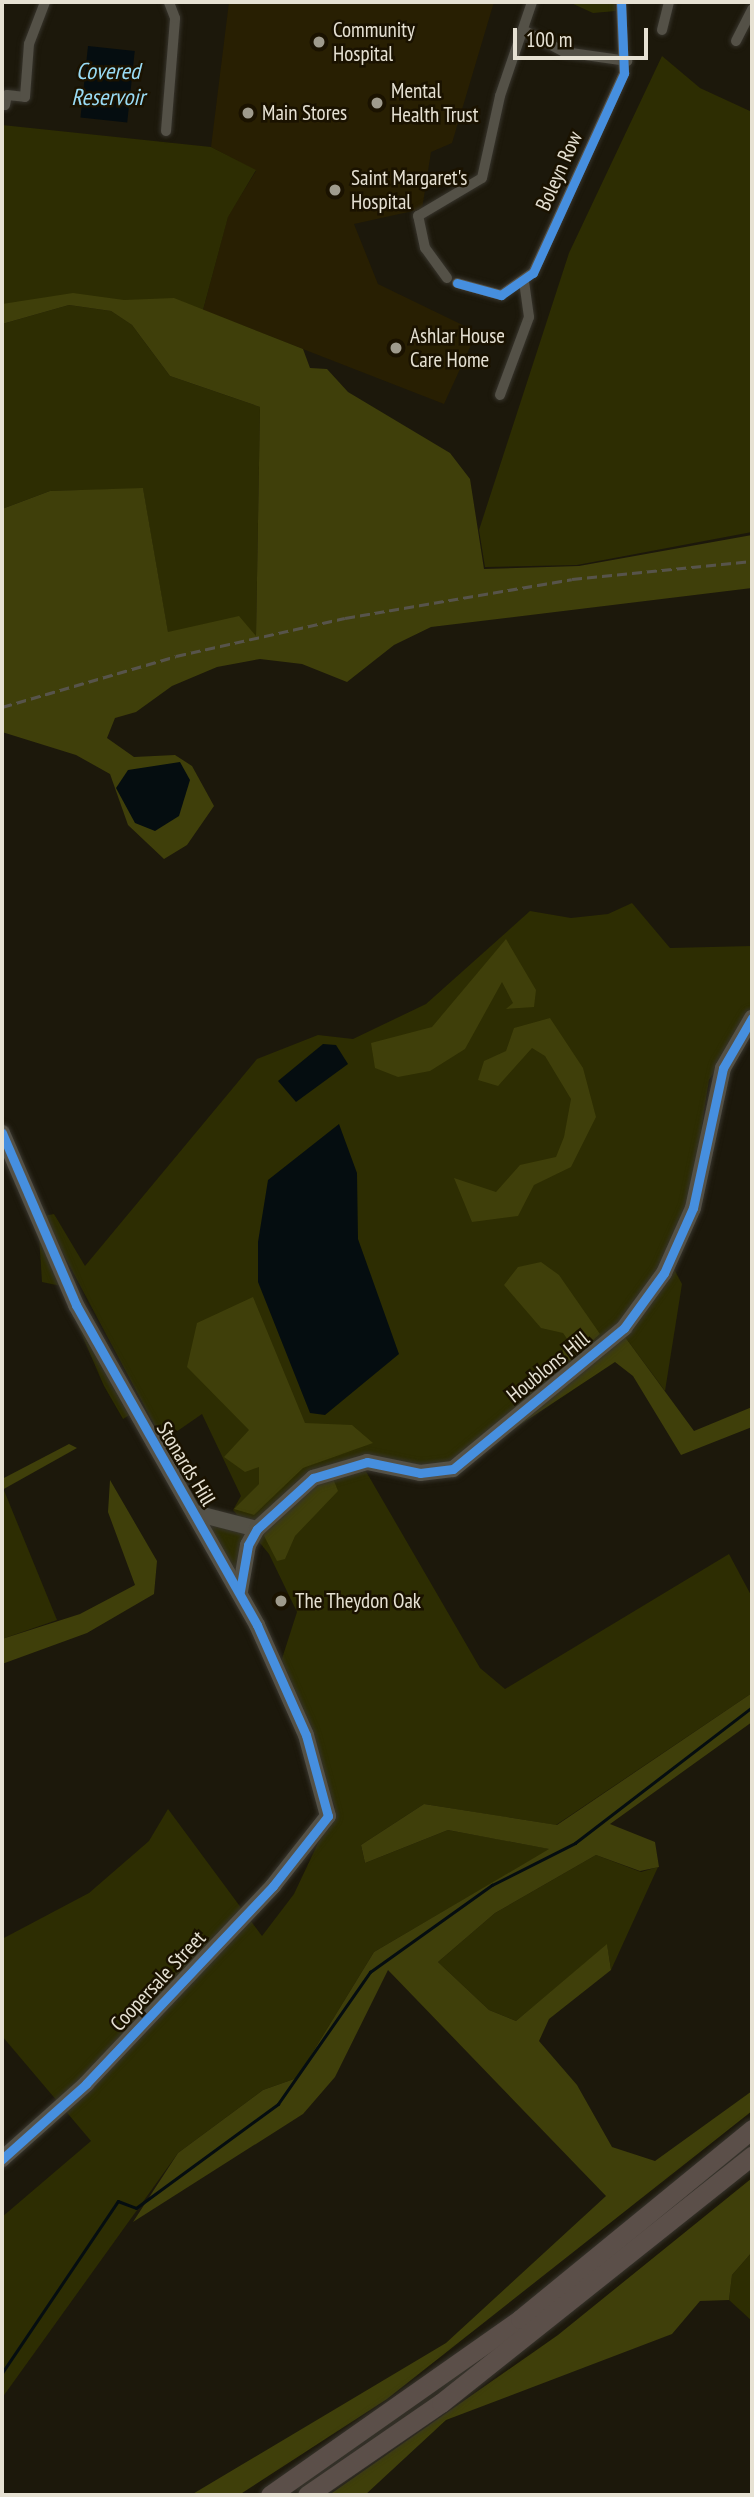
<!DOCTYPE html>
<style>
body{margin:0}
#map{position:relative;width:754px;height:2497px;overflow:hidden;background:#1c180b;font-family:"PT Sans Narrow",sans-serif}
div>[style]{position:absolute}
[style*='--x']{left:calc(var(--x)*1px);top:calc(var(--y)*1px);width:calc(var(--w)*1px);rotate:calc(var(--a)*1deg)}
.built>*{inset:0;background:#281f02}
.green>*{inset:0;background:#2d2d02}
.forest>*{inset:0;background:#3f3f0a}
.water>*{inset:0;background:#050d10;transform-origin:0 0}
.stream>*{height:2.5px;margin:-1.25px;padding:0 1.25px;transform-origin:1.25px;border-radius:1.25px;background:#050d10}
.roads{filter:drop-shadow(0 0 2px #37342c) drop-shadow(0 0 2px #37342c)}
.street>*{height:10px;margin:-5px;padding:0 5px;transform-origin:5px;border-radius:5px;background:#545147}
.secondary>*{height:16px;margin:-8px;padding:0 8px;transform-origin:8px;border-radius:8px;background:#545147}
.highway>*{height:19px;margin:-9.5px;padding:0 9.5px;transform-origin:9.5px;border-radius:9.5px;background:#5b4f49}
.rail>*{height:2.5px;margin-top:-1.25px;transform-origin:0;background:repeating-linear-gradient(90deg,#57544b 0 10px,transparent 0 15px)}
.cycleway>*{height:9px;margin:-4.5px;padding:0 4.5px;transform-origin:4.5px;border-radius:4.5px;background:#468fdf}
.dots>*{width:19px;height:19px;translate:-50% -50%;box-sizing:border-box;border:4px solid #1a1200;border-radius:50%}
span{translate:-50% -50%;white-space:nowrap;text-align:center;line-height:1.15;-webkit-text-stroke:5px #1a1200;paint-order:stroke}
.poi-label{font-size:21px;color:#e6e1d3}
.left{translate:0 -50%;text-align:left}
.street-label{font-size:21px;color:#e6e1d3}
.water-label{font-size:23px;color:#9adcf5;font-style:italic}
.frame{position:absolute;inset:0;border:4px solid #e6e1d3;pointer-events:none}
.scale{position:absolute;left:513px;top:28px;width:135px;height:32px;box-sizing:border-box;border:4px solid #e6e1d3;border-top:0;padding-left:9px;font-size:21px;line-height:24px;white-space:nowrap;color:#e6e1d3;-webkit-text-stroke:5px #1a1200;paint-order:stroke}
</style>
<div id="map">
<div class="built">
<i style="clip-path:polygon(229px 2px,494px 2px,452px 143px,431px 152px,422px 209px,354px 224px,378px 284px,477px 332px,444px 404px,203px 310px,228px 216px,256px 171px,211px 147px)"></i>
</div>
<div class="green">
<i style="clip-path:polygon(569px 2px,615px 2px,616px 11px,593px 13px)"></i>
<i style="clip-path:polygon(662px 56px,700px 88px,752px 112px,752px 532px,577px 565px,485px 567px,479px 530px,569px 253px)"></i>
<i style="clip-path:polygon(2px 125px,211px 147px,256px 170px,228px 217px,203px 310px,61px 302px,2px 319px)"></i>
<i style="clip-path:polygon(69px 305px,111px 311px,132px 325px,170px 376px,260px 407px,256px 637px,224px 620px,168px 633px,143px 489px,50px 491px,2px 509px,2px 324px)"></i>
<i style="clip-path:polygon(632px 903px,670px 948px,752px 946px,752px 1010px,709px 1080px,691px 1196px,667px 1267px,636px 1311px,453px 1464px,364px 1468px,480px 1668px,505px 1689px,729px 1554px,752px 1597px,752px 1693px,556px 1825px,424px 1804px,361px 1845px,365px 1863px,448px 1830px,550px 1849px,374px 1952px,297px 2078px,263px 2090px,178px 2153px,2px 2398px,2px 2217px,91px 2141px,2px 2036px,2px 1939px,89px 1893px,149px 1841px,168px 1809px,262px 1936px,294px 1894px,335px 1807px,278px 1671px,297px 1612px,269px 1554px,233px 1510px,241px 1496px,202px 1414px,163px 1441px,43px 1216px,54px 1214px,85px 1266px,257px 1059px,318px 1035px,353px 1039px,426px 1004px,530px 911px,571px 918px,608px 914px)"></i>
<i style="clip-path:polygon(39px 1235px,61px 1286px,42px 1282px)"></i>
<i style="clip-path:polygon(674px 1269px,682px 1284px,665px 1391px,625px 1337px)"></i>
<i style="clip-path:polygon(75px 1319px,133px 1413px,123px 1419px,104px 1386px)"></i>
<i style="clip-path:polygon(3px 1488px,57px 1620px,2px 1639px,2px 1489px)"></i>
<i style="clip-path:polygon(203px 1518px,245px 1534px,237px 1579px)"></i>
<i style="clip-path:polygon(596px 1855px,641px 1872px,658px 1867px,611px 1970px,607px 1945px,516px 2021px,489px 2010px,438px 1962px,495px 1913px)"></i>
<i style="clip-path:polygon(752px 2252px,752px 2321px,729px 2300px,732px 2275px)"></i>
</div>
<div class="forest">
<i style="clip-path:polygon(73px 293px,124px 300px,174px 298px,303px 349px,310px 368px,327px 369px,348px 392px,450px 453px,470px 479px,484px 569px,579px 566px,752px 535px,752px 588px,431px 627px,394px 645px,347px 682px,302px 664px,260px 659px,217px 667px,172px 686px,136px 712px,115px 718px,107px 738px,134px 757px,175px 755px,192px 766px,214px 806px,187px 845px,164px 859px,128px 825px,110px 774px,76px 755px,2px 732px,2px 509px,50px 491px,143px 488px,168px 632px,239px 616px,256px 636px,260px 407px,170px 376px,132px 325px,111px 311px,69px 305px,2px 324px,2px 304px)"></i>
<i style="clip-path:polygon(506px 939px,536px 990px,534px 1007px,506px 1009px,513px 1003px,502px 982px,465px 1049px,430px 1071px,398px 1077px,375px 1068px,371px 1043px,432px 1027px)"></i>
<i style="clip-path:polygon(550px 1018px,583px 1068px,596px 1117px,571px 1167px,534px 1185px,518px 1216px,472px 1222px,454px 1178px,496px 1192px,520px 1165px,556px 1157px,564px 1137px,571px 1099px,545px 1056px,532px 1048px,498px 1086px,478px 1080px,484px 1061px,506px 1051px,514px 1028px)"></i>
<i style="clip-path:polygon(541px 1262px,559px 1275px,600px 1334px,555px 1373px,545px 1369px,570px 1343px,563px 1333px,541px 1328px,504px 1285px,518px 1267px)"></i>
<i style="clip-path:polygon(253px 1297px,305px 1423px,352px 1425px,373px 1443px,303px 1468px,254px 1515px,234px 1509px,259px 1484px,259px 1467px,245px 1472px,224px 1457px,249px 1430px,187px 1367px,197px 1323px)"></i>
<i style="clip-path:polygon(625px 1337px,694px 1431px,752px 1407px,752px 1427px,681px 1455px,633px 1376px,615px 1362px,503px 1436px)"></i>
<i style="clip-path:polygon(69px 1444px,77px 1448px,2px 1490px,2px 1479px)"></i>
<i style="clip-path:polygon(325px 1476px,332px 1476px,338px 1491px,295px 1536px,285px 1559px,277px 1561px,263px 1534px)"></i>
<i style="clip-path:polygon(110px 1480px,157px 1561px,154px 1594px,87px 1633px,2px 1664px,2px 1639px,80px 1614px,135px 1585px,108px 1512px)"></i>
<i style="clip-path:polygon(752px 1693px,752px 1722px,610px 1824px,655px 1842px,659px 1867px,640px 1871px,596px 1855px,495px 1913px,438px 1962px,489px 2010px,516px 2021px,607px 1944px,611px 1970px,549px 2019px,539px 2041px,577px 2085px,612px 2147px,655px 2161px,752px 2091px,752px 2111px,387px 2399px,239px 2495px,191px 2495px,446px 2343px,606px 2196px,388px 1970px,335px 2077px,303px 2114px,133px 2222px,178px 2153px,263px 2090px,297px 2078px,374px 1952px,549px 1849px,448px 1830px,365px 1863px,361px 1845px,424px 1804px,557px 1825px)"></i>
<i style="clip-path:polygon(752px 2178px,752px 2252px,732px 2275px,729px 2300px,700px 2301px,672px 2334px,446px 2420px,365px 2495px,329px 2495px,558px 2335px)"></i>
</div>
<div class="water">
<i style="left:88px;top:46px;width:47px;height:72px;rotate:6deg"></i>
<i style="clip-path:polygon(180px 762px,190px 780px,179px 816px,155px 831px,135px 823px,116px 788px,128px 770px)"></i>
<i style="clip-path:polygon(323px 1044px,336px 1045px,348px 1064px,296px 1102px,278px 1081px)"></i>
<i style="clip-path:polygon(339px 1124px,357px 1173px,358px 1239px,399px 1354px,325px 1415px,310px 1413px,258px 1282px,258px 1242px,268px 1180px)"></i>
</div>
<div class="stream">
<i style="--x:2;--y:2373;--w:207;--a:-56"></i>
<i style="--x:118;--y:2201;--w:19;--a:21"></i>
<i style="--x:136;--y:2208;--w:176;--a:-36.2"></i>
<i style="--x:278;--y:2104;--w:161;--a:-55.1"></i>
<i style="--x:370;--y:1972;--w:150;--a:-35.5"></i>
<i style="--x:492;--y:1885;--w:93;--a:-26.8"></i>
<i style="--x:575;--y:1843;--w:223;--a:-37.5"></i>
</div>
<div class="roads">
<div class="street">
<i style="--x:523;--y:30;--w:47;--a:28.2"></i>
<i style="--x:564;--y:52;--w:64;--a:8.1"></i>
<i style="--x:662;--y:30;--w:29;--a:-76"></i>
<i style="--x:736;--y:41;--w:36;--a:-63"></i>
<i style="--x:5;--y:105;--w:10;--a:-79"></i>
<i style="--x:7;--y:95;--w:18;--a:6"></i>
<i style="--x:25;--y:97;--w:53;--a:-85.7"></i>
<i style="--x:29;--y:44;--w:45;--a:-69.1"></i>
<i style="--x:166;--y:131;--w:113;--a:-85.4"></i>
<i style="--x:175;--y:18;--w:17;--a:-111"></i>
<i style="--x:447;--y:278;--w:37;--a:-126"></i>
<i style="--x:425;--y:248;--w:33;--a:-102"></i>
<i style="--x:418;--y:216;--w:74;--a:-30.7"></i>
<i style="--x:482;--y:178;--w:84;--a:-77.6"></i>
<i style="--x:500;--y:96;--w:99;--a:-71.2"></i>
<i style="--x:457;--y:283;--w:46;--a:15.3"></i>
<i style="--x:501;--y:295;--w:39;--a:-35"></i>
<i style="--x:533;--y:273;--w:220;--a:-65.5"></i>
<i style="--x:624;--y:73;--w:71;--a:-92.4"></i>
<i style="--x:500;--y:395;--w:83;--a:-69.6"></i>
<i style="--x:529;--y:317;--w:34;--a:-98"></i>
</div>
<div class="secondary">
<i style="--x:2;--y:1133;--w:187;--a:66.7"></i>
<i style="--x:76;--y:1305;--w:368;--a:60.5"></i>
<i style="--x:257;--y:1625;--w:120;--a:66"></i>
<i style="--x:306;--y:1735;--w:84;--a:74.8"></i>
<i style="--x:328;--y:1816;--w:89;--a:128.2"></i>
<i style="--x:273;--y:1886;--w:272;--a:133.4"></i>
<i style="--x:86;--y:2084;--w:113;--a:138.2"></i>
<i style="--x:195;--y:1513;--w:64;--a:14.5"></i>
<i style="--x:240;--y:1591;--w:47;--a:-80.1"></i>
<i style="--x:248;--y:1545;--w:18;--a:-61"></i>
<i style="--x:257;--y:1529;--w:76;--a:-42.3"></i>
<i style="--x:313;--y:1478;--w:56;--a:-16.5"></i>
<i style="--x:367;--y:1462;--w:54;--a:11.7"></i>
<i style="--x:420;--y:1473;--w:33;--a:-7"></i>
<i style="--x:453;--y:1469;--w:222;--a:-39.5"></i>
<i style="--x:624;--y:1328;--w:68;--a:-54"></i>
<i style="--x:664;--y:1273;--w:71;--a:-66"></i>
<i style="--x:693;--y:1208;--w:143;--a:-77.9"></i>
<i style="--x:723;--y:1068;--w:58;--a:-59.9"></i>
</div>
<div class="highway">
<i style="--x:270;--y:2495;--w:306;--a:-35.1"></i>
<i style="--x:520;--y:2319;--w:300;--a:-39.3"></i>
<i style="--x:307;--y:2495;--w:163;--a:-34.5"></i>
<i style="--x:441;--y:2403;--w:397;--a:-38.5"></i>
</div>
</div>
<div class="rail">
<i style="--x:2;--y:707;--w:181;--a:-16.3"></i>
<i style="--x:176;--y:656;--w:173;--a:-12.7"></i>
<i style="--x:345;--y:618;--w:230;--a:-9.7"></i>
<i style="--x:572;--y:579;--w:181;--a:-5.7"></i>
</div>
<div class="cycleway">
<i style="--x:457;--y:283;--w:46;--a:15.3"></i>
<i style="--x:501;--y:295;--w:39;--a:-35"></i>
<i style="--x:533;--y:273;--w:220;--a:-65.5"></i>
<i style="--x:624;--y:73;--w:71;--a:-92.4"></i>
<i style="--x:2;--y:1133;--w:187;--a:66.7"></i>
<i style="--x:76;--y:1305;--w:368;--a:60.5"></i>
<i style="--x:257;--y:1625;--w:120;--a:66"></i>
<i style="--x:306;--y:1735;--w:84;--a:74.8"></i>
<i style="--x:328;--y:1816;--w:89;--a:128.2"></i>
<i style="--x:273;--y:1886;--w:272;--a:133.4"></i>
<i style="--x:86;--y:2084;--w:113;--a:138.2"></i>
<i style="--x:240;--y:1591;--w:47;--a:-80.1"></i>
<i style="--x:248;--y:1545;--w:18;--a:-61"></i>
<i style="--x:257;--y:1529;--w:76;--a:-42.3"></i>
<i style="--x:313;--y:1478;--w:56;--a:-16.5"></i>
<i style="--x:367;--y:1462;--w:54;--a:11.7"></i>
<i style="--x:420;--y:1473;--w:33;--a:-7"></i>
<i style="--x:453;--y:1469;--w:222;--a:-39.5"></i>
<i style="--x:624;--y:1328;--w:68;--a:-54"></i>
<i style="--x:664;--y:1273;--w:71;--a:-66"></i>
<i style="--x:693;--y:1208;--w:143;--a:-77.9"></i>
<i style="--x:723;--y:1068;--w:58;--a:-59.9"></i>
</div>
<div class="dots">
<i style="left:319px;top:42px;background:#9f9b8d"></i>
<i style="left:377px;top:103px;background:#9f9b8d"></i>
<i style="left:248px;top:113px;background:#9f9b8d"></i>
<i style="left:335px;top:190px;background:#9f9b8d"></i>
<i style="left:396px;top:348px;background:#9f9b8d"></i>
<i style="left:281px;top:1601px;background:#9f9b8d"></i>
</div>
<div class="poi-label">
<span class="left" style="left:333px;top:42px">Community<br>Hospital</span>
<span class="left" style="left:391px;top:103px">Mental<br>Health Trust</span>
<span class="left" style="left:262px;top:113px">Main Stores</span>
<span class="left" style="left:351px;top:190px">Saint Margaret's<br>Hospital</span>
<span class="left" style="left:410px;top:348px">Ashlar House<br>Care Home</span>
<span class="left" style="left:295px;top:1601px">The Theydon Oak</span>
</div>
<div class="street-label">
<span style="left:559px;top:171px;rotate:-66deg">Boleyn Row</span>
<span style="left:548px;top:1367px;rotate:-39deg">Houblons Hill</span>
<span style="left:186px;top:1464px;rotate:59deg">Stonards Hill</span>
<span style="left:158px;top:1981px;rotate:-47deg">Coopersale Street</span>
</div>
<div class="water-label">
<span style="left:108px;top:84px">Covered<br>Reservoir</span>
</div>
<div class="frame"></div>
<div class="scale">100 m</div>
</div>
